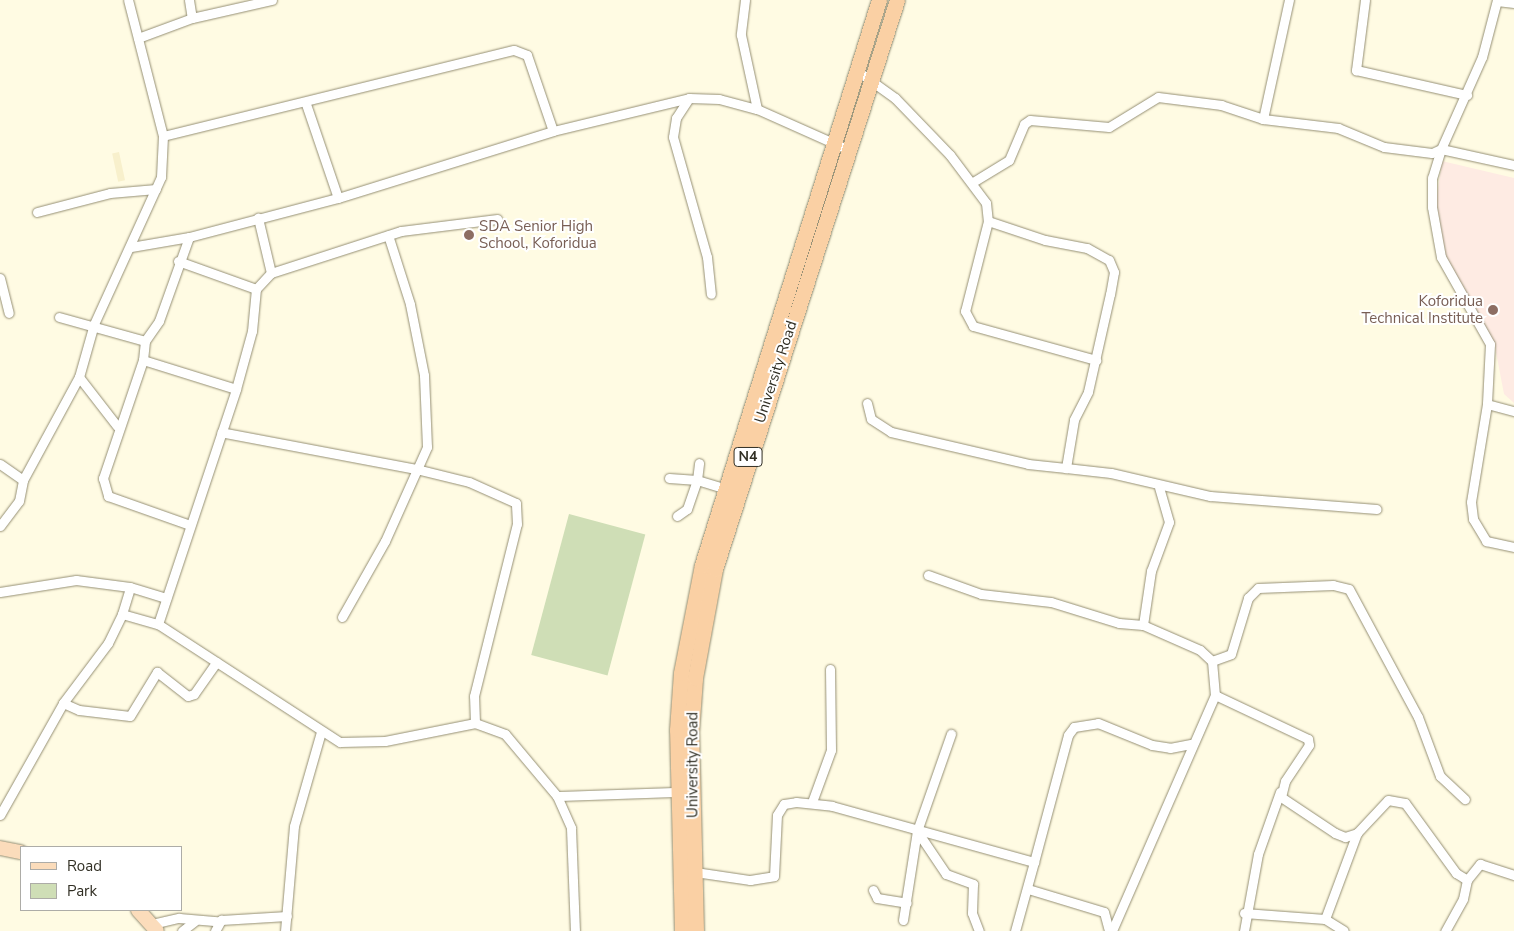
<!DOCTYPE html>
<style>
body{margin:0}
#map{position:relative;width:1514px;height:931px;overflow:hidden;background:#fffbe3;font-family:"Nunito Sans",sans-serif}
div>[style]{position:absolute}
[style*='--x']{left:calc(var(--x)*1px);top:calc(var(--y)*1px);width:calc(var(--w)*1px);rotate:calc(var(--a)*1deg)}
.built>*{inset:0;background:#f8f0cc;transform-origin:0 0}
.education>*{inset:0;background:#feebe3}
.green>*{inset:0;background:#cfdeb6;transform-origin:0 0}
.roads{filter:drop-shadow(0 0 1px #958f74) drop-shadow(0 0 1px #958f74)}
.minor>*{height:9px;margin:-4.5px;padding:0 4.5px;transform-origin:4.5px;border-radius:4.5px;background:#fff}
.primary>*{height:14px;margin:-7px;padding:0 7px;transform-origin:7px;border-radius:7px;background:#fbdcbb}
.trunk>*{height:15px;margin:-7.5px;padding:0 7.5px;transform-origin:7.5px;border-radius:7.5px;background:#fad0a4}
.dots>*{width:14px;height:14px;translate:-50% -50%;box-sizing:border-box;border:2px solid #fff;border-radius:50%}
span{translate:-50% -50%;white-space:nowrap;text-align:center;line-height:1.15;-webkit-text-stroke:4px #fff;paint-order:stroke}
.shield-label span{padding:1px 4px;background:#fff;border:1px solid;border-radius:4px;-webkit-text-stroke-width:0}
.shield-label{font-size:14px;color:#312f24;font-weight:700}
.education-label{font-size:15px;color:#785e54}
.left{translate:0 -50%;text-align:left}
.right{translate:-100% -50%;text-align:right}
.street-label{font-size:15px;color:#312f24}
.legend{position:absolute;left:20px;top:846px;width:162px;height:65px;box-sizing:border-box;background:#fff;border:1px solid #adaca7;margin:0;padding:6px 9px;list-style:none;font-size:15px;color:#312f24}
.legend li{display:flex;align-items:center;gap:10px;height:25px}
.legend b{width:25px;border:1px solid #adaca7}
</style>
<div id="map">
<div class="built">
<i style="left:119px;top:152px;width:29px;height:7px;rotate:78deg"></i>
</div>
<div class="education">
<i style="clip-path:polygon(1442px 161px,1514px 178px,1514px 403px,1504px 394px,1495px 347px,1450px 273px,1443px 251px,1436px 203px)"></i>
</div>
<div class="green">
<i style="left:569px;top:514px;width:79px;height:146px;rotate:15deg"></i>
</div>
<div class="roads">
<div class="minor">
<i style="--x:189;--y:0;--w:18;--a:81"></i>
<i style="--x:745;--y:0;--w:35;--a:97"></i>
<i style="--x:741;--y:35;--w:76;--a:77.8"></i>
<i style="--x:1365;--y:0;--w:71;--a:97.3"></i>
<i style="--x:1356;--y:70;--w:114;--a:12.7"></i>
<i style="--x:1497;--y:0;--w:59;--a:104.7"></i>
<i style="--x:1482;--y:57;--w:101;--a:114"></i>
<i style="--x:1441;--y:149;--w:30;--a:107"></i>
<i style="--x:1432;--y:178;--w:29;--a:90"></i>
<i style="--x:1432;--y:207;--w:51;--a:79.8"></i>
<i style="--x:1441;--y:257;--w:100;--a:60.6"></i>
<i style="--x:1490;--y:344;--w:60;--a:92.9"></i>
<i style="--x:1487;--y:404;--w:28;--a:15"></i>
<i style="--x:1497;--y:1;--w:17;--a:7"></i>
<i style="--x:138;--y:38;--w:58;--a:-20.3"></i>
<i style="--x:192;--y:18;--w:82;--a:-12.7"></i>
<i style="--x:856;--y:70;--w:48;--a:35.7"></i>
<i style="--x:895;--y:98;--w:79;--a:46"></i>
<i style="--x:950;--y:155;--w:60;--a:53.1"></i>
<i style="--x:986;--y:203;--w:18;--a:84"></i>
<i style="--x:988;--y:221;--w:60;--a:18.4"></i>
<i style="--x:1045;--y:240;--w:43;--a:10.8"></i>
<i style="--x:1087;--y:248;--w:25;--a:29"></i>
<i style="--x:1109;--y:260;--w:13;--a:67"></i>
<i style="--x:1114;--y:272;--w:22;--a:100"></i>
<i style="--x:1110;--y:294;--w:100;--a:102.7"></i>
<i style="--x:1088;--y:392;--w:31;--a:117"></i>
<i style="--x:1074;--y:420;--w:49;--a:99.5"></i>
<i style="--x:1066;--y:468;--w:45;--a:6.3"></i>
<i style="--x:1111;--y:473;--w:102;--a:13.1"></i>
<i style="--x:1210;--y:496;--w:167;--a:4.5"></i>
<i style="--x:689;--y:98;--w:24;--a:123"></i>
<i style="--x:676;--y:118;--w:19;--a:99"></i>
<i style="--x:673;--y:137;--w:125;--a:74.2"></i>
<i style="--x:707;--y:257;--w:37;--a:84"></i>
<i style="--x:306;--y:104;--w:99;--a:71.2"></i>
<i style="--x:1263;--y:119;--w:76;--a:6.8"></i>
<i style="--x:1338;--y:128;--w:50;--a:22.4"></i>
<i style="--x:1384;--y:147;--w:48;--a:7.1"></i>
<i style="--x:1432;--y:153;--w:10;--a:-24"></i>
<i style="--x:1441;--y:149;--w:75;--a:12.4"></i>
<i style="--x:163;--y:136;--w:361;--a:-13.8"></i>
<i style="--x:514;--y:50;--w:14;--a:21"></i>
<i style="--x:527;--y:55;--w:80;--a:71.1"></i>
<i style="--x:973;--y:182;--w:42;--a:-31.4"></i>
<i style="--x:1009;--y:160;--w:39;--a:-67"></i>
<i style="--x:1024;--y:124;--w:7;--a:-34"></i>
<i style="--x:1030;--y:120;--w:79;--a:5.1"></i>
<i style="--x:1109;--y:127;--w:57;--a:-31.5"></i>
<i style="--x:1158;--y:97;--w:64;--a:7.2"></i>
<i style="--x:1221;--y:105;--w:44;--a:18.4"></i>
<i style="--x:1263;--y:119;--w:122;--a:-77.7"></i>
<i style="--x:37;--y:212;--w:75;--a:-14.6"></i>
<i style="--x:110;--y:193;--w:46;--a:-5"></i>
<i style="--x:988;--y:221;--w:93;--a:104.3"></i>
<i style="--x:965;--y:311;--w:17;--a:62"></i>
<i style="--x:973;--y:326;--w:128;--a:15.5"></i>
<i style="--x:189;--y:237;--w:89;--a:109.7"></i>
<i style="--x:159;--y:321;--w:24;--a:125"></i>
<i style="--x:145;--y:341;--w:19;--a:96"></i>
<i style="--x:143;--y:360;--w:125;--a:108.7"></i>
<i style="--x:103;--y:478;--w:19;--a:74"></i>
<i style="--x:108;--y:496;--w:87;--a:19.5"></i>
<i style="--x:131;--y:247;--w:59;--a:-9.8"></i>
<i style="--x:189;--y:237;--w:154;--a:-14.7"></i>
<i style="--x:338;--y:198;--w:225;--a:-17.3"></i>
<i style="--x:553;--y:131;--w:140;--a:-13.6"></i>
<i style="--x:689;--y:98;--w:30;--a:2"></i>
<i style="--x:719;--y:99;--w:39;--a:15"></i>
<i style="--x:757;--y:109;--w:98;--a:24"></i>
<i style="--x:178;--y:261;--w:83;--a:19.7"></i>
<i style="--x:271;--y:273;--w:137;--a:-17.9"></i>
<i style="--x:401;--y:231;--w:97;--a:-7.1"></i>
<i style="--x:0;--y:278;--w:36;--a:76"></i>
<i style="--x:59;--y:317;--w:89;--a:15.6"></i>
<i style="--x:143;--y:360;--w:97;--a:17.3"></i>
<i style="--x:79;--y:377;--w:62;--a:52.2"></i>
<i style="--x:867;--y:403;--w:16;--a:76"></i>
<i style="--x:871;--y:419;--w:24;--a:33"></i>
<i style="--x:891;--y:432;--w:141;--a:13.1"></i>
<i style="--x:1028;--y:464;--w:38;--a:6"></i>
<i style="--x:1487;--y:404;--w:99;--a:99.3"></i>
<i style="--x:1471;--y:502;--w:17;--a:83"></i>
<i style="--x:1473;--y:519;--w:26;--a:59"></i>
<i style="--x:1486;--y:541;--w:29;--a:12"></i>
<i style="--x:0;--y:464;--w:28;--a:35"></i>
<i style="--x:669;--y:478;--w:28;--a:4"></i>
<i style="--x:697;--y:480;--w:17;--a:-83"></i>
<i style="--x:677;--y:516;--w:12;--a:-35"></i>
<i style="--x:687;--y:509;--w:31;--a:-71"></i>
<i style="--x:697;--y:480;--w:27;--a:17"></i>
<i style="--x:0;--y:526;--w:31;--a:-53"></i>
<i style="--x:19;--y:501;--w:21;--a:-79"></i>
<i style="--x:23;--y:480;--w:117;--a:-61.5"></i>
<i style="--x:79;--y:377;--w:55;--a:-74.2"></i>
<i style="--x:94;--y:324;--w:162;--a:-65.5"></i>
<i style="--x:161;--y:177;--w:41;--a:-87.2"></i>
<i style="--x:163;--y:136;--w:140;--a:-104.4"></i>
<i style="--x:928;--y:575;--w:56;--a:19.7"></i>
<i style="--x:981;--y:594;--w:70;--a:6.5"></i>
<i style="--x:1051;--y:602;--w:71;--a:17.2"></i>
<i style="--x:1119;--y:623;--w:24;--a:5"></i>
<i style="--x:1143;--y:625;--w:62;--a:23.7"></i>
<i style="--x:1200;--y:650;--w:16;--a:43"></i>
<i style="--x:1212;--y:661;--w:34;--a:85"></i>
<i style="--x:1215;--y:695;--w:257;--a:113.6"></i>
<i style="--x:0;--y:592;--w:77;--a:-9"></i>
<i style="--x:76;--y:580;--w:54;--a:7.4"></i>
<i style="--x:130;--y:587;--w:38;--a:17"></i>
<i style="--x:122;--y:614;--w:28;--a:-73"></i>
<i style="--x:342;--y:617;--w:87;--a:-60.5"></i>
<i style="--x:385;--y:541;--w:103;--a:-65.9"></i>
<i style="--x:427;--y:447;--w:72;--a:-92.4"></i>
<i style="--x:424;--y:375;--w:72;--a:-101.2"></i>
<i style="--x:410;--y:304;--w:72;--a:-107.7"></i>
<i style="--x:158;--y:624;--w:248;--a:-71.6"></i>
<i style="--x:236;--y:389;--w:60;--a:-74.6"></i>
<i style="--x:252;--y:331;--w:42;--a:-84.6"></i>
<i style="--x:256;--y:289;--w:22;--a:-47"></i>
<i style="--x:271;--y:273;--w:57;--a:-103.3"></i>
<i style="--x:1143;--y:625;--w:55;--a:-81.6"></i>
<i style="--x:1151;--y:571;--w:52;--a:-69.8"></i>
<i style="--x:1169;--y:522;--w:36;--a:-106"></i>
<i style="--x:1212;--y:661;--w:20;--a:-20"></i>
<i style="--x:1231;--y:654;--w:59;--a:-73.1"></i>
<i style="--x:1248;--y:598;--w:14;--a:-45"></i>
<i style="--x:1258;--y:588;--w:75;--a:-2.3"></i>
<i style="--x:1333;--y:585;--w:16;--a:14"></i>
<i style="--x:1349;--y:589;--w:145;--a:61.7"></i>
<i style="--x:1418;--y:717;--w:63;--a:69.6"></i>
<i style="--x:1440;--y:776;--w:34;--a:43"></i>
<i style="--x:1215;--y:695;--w:103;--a:25.3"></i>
<i style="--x:1308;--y:739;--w:6;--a:81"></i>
<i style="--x:1309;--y:745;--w:43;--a:123.7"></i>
<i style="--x:1285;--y:781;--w:16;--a:104"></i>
<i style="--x:1281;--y:797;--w:65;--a:33.7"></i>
<i style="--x:1335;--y:833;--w:11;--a:22"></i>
<i style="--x:1345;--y:837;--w:13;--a:-18"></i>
<i style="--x:1357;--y:833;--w:45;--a:-46.8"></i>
<i style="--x:1388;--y:800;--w:17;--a:10"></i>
<i style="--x:1405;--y:803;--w:87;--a:53.9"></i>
<i style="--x:1456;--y:873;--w:13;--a:32"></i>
<i style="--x:1467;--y:880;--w:19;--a:102"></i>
<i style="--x:1463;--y:899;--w:37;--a:119"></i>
<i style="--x:63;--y:703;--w:17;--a:24"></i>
<i style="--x:79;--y:710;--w:51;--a:6.7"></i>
<i style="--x:130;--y:716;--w:52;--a:-58.5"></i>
<i style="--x:157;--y:672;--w:39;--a:38"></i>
<i style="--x:188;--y:696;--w:6;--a:-18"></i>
<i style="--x:194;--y:694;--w:39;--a:-55"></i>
<i style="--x:475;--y:723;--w:32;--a:20"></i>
<i style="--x:505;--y:734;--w:81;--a:50"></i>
<i style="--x:557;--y:796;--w:35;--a:66"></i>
<i style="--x:571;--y:828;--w:103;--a:87.8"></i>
<i style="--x:557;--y:796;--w:120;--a:-1.9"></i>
<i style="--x:812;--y:802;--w:55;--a:-69.9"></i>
<i style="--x:831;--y:750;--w:81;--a:-90.7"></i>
<i style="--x:0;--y:815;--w:129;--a:-60.6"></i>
<i style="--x:63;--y:703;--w:75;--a:-53.1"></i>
<i style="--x:108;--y:643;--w:32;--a:-64"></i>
<i style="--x:122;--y:614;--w:37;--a:16"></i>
<i style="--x:158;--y:624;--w:217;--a:33"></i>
<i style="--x:340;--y:742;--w:45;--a:-1.3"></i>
<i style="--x:385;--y:741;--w:92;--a:-11.3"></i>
<i style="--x:475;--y:723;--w:27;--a:-92"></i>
<i style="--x:474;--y:696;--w:177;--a:-76"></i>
<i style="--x:517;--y:524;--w:21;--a:-93"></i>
<i style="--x:516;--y:503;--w:51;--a:-155.9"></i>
<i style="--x:469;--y:482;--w:55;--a:-166.2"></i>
<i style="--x:416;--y:469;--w:198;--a:-169.3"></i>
<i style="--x:917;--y:831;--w:52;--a:56"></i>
<i style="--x:946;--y:874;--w:29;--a:20"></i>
<i style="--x:973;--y:884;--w:29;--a:92"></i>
<i style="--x:972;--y:913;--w:19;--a:69"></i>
<i style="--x:695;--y:872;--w:56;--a:8.3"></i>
<i style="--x:750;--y:880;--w:24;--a:-9"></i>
<i style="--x:774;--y:876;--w:61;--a:-87.2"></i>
<i style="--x:777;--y:815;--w:13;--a:-58"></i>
<i style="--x:784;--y:804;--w:12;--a:-9"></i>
<i style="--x:796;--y:802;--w:36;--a:6"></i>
<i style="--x:832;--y:806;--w:210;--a:15.5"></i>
<i style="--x:1034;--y:862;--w:131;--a:-75"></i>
<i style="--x:1068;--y:735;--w:10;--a:-53"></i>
<i style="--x:1074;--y:727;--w:24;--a:-9"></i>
<i style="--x:1098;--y:723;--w:58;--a:22.2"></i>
<i style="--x:1152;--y:745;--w:18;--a:9"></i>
<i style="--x:1170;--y:748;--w:21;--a:-11"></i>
<i style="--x:1467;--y:880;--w:21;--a:-51"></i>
<i style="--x:1480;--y:864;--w:36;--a:18"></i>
<i style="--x:1028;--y:889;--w:79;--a:16.8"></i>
<i style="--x:1104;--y:912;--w:20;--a:75"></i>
<i style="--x:873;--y:890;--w:9;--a:63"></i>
<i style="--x:877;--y:898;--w:30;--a:9"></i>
<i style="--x:1244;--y:913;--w:81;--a:4.2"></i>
<i style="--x:1325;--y:919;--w:92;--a:-69.6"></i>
<i style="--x:1325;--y:919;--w:22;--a:32"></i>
<i style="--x:903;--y:920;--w:90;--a:-81.1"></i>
<i style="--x:917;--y:831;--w:103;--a:-70.7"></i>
<i style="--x:152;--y:924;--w:28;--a:-13"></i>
<i style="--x:179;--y:918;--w:38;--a:5"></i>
<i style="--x:182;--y:931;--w:16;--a:-38"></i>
<i style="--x:215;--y:931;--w:13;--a:-61"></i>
<i style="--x:221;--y:920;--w:66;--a:-3.5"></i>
<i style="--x:285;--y:931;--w:105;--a:-85.1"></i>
<i style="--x:294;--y:826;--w:98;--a:-74"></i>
<i style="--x:1015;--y:931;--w:72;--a:-74.6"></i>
<i style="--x:1244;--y:931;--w:78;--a:-79.7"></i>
<i style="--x:1258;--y:854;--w:66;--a:-70.5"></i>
</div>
<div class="primary">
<i style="--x:0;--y:848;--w:21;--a:11"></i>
<i style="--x:138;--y:910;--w:28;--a:48"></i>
</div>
<div class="trunk">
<i style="--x:682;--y:931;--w:201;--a:-91.4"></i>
<i style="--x:677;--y:730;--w:57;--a:-86"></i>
<i style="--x:681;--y:673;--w:110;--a:-79"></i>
<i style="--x:702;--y:565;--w:592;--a:-72.61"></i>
<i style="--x:696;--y:931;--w:198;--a:-91.4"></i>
<i style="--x:691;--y:733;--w:55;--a:-85.8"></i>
<i style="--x:695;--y:678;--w:111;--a:-79.6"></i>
<i style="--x:715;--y:569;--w:597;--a:-72.26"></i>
</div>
</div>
<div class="dots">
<i style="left:469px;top:235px;background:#8d6e63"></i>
<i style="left:1493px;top:310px;background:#8d6e63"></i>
</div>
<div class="shield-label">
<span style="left:748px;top:457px">N4</span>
</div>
<div class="education-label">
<span class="left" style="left:479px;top:235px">SDA Senior High<br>School, Koforidua</span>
<span class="right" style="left:1483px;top:310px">Koforidua<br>Technical Institute</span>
</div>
<div class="street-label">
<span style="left:776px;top:372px;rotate:-72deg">University Road</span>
<span style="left:693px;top:765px;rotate:-90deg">University Road</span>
</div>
<ul class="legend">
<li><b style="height:6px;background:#fbdcbb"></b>Road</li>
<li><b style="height:14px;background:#cfdeb6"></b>Park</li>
</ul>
</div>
